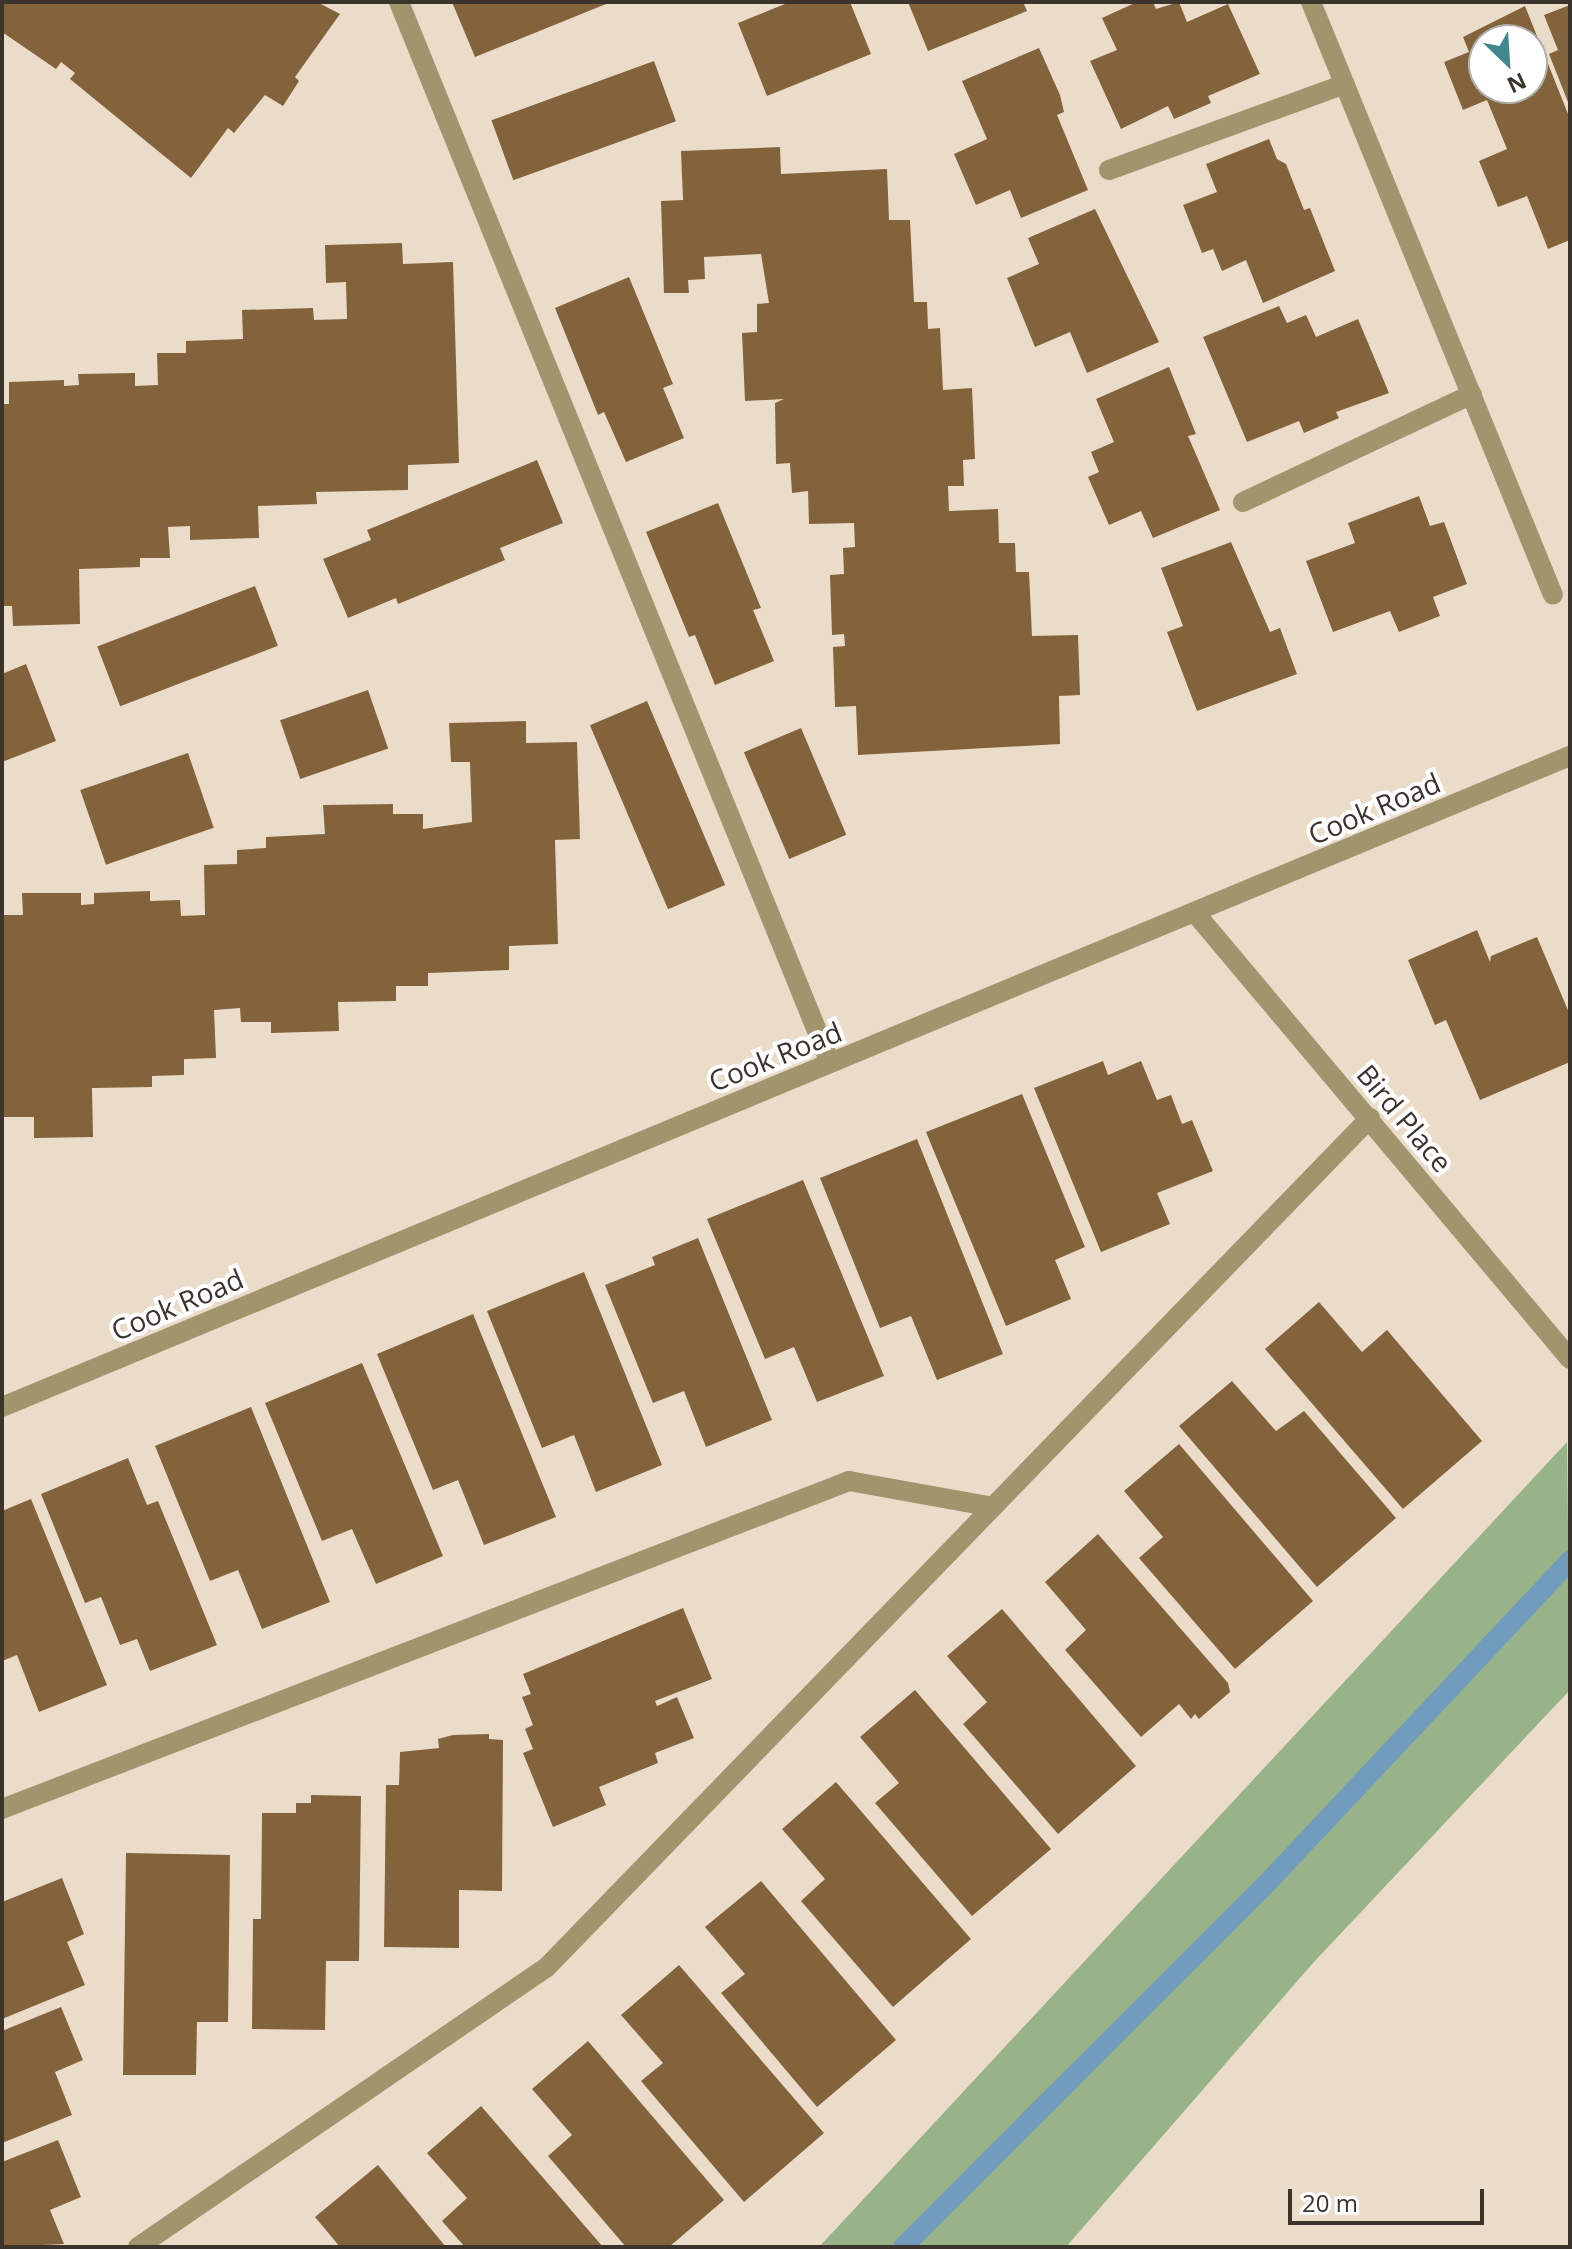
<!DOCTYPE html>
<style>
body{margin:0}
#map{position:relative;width:1572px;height:2249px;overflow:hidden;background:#ebdcca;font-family:"Open Sans",sans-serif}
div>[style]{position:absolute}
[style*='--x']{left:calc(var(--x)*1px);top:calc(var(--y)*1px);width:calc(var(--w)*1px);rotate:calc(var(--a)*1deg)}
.forest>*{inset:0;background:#97b387}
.stream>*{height:20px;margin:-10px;padding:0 10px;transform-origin:10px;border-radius:10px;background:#719cbe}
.building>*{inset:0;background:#83633c;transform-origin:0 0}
.service>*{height:20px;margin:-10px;padding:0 10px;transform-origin:10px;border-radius:10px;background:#a0956d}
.minor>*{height:20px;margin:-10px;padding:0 10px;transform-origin:10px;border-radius:10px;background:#a0956d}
.tertiary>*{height:20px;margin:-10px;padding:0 10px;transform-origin:10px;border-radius:10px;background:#a0956d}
span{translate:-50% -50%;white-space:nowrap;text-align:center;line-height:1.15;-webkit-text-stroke:8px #fff;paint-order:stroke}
.street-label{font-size:28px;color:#3a342d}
.frame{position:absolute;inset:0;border:4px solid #3a342d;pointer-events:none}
.north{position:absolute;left:1468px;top:24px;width:80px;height:80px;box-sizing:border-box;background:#fff;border:2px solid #b0aeab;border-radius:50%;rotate:155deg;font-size:22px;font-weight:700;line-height:32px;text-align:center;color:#3a342d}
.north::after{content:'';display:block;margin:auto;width:28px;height:36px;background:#40888d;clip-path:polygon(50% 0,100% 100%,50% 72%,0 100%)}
.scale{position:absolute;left:1288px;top:2189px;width:196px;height:36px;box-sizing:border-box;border:4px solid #3a342d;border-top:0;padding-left:10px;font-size:24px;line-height:28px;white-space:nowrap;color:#3a342d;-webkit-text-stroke:6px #fff;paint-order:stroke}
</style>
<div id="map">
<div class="forest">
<i style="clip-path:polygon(1567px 1442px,1570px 1690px,1313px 1963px,1066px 2247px,819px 2247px)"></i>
</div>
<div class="stream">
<i style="--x:903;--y:2247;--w:519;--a:-45"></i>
<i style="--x:1270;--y:1880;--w:439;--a:-46.8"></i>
</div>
<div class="building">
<i style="clip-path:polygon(2px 2px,317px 2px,340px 14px,295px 77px,299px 81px,283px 106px,265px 95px,234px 133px,228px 128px,191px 178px,70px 79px,75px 73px,61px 62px,56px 69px,2px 32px)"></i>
<i style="clip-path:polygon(452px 2px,611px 2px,475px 57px)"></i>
<i style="clip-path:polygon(790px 2px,850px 2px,871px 54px,767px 96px,738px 23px)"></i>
<i style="clip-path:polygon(908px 2px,1023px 2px,1027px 11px,928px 51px)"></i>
<i style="clip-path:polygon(1137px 2px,1153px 2px,1156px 9px,1179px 2px,1187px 22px,1228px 4px,1260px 74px,1208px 96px,1211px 103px,1174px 119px,1168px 106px,1121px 129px,1090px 61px,1117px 50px,1102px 18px)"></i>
<i style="clip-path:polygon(1570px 5px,1570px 107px,1549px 54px,1558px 50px,1544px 15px)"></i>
<i style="clip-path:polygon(evenodd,1525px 6px,1570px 119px,1570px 240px,1548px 249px,1527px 196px,1498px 207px,1479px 161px,1507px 149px,1487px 100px,1463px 110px,1444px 62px,1469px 52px,1463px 37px,1525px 6px,1484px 40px,1532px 40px,1532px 88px,1484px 88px,1484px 40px)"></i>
<i style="clip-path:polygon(1039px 48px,1060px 95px,1064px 112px,1057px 115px,1088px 190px,1021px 218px,1010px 190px,976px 205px,954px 154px,987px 139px,962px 81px)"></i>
<i style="left:654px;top:61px;width:64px;height:173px;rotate:70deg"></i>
<i style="clip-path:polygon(1269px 139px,1277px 159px,1286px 164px,1304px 210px,1310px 208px,1335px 271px,1263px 303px,1246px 260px,1222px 271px,1213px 249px,1202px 253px,1183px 205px,1217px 192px,1206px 164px)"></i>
<i style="clip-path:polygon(780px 147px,781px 174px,887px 169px,889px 220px,910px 220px,914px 302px,927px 302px,928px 329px,940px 328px,943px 390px,972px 388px,975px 459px,963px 460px,964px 486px,948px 486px,949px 511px,998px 509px,999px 543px,1015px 543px,1016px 572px,1029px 572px,1032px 636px,1078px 635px,1080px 695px,1059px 696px,1060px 744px,858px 755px,856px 706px,835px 707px,833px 647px,845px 646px,844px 634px,832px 635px,830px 575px,844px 574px,843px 548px,855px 547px,854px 523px,809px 524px,808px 491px,792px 493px,790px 463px,776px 464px,775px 403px,784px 399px,745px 401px,742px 333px,757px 332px,757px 304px,769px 303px,761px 254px,704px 257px,705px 279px,688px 280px,689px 293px,664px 293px,661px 201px,683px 200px,681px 151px)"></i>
<i style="clip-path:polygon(1095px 209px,1159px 342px,1087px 373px,1070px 332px,1035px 347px,1007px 278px,1039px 264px,1028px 238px)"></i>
<i style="clip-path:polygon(402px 243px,403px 264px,453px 262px,459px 463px,408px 465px,408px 490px,316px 492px,317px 504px,258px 506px,259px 538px,190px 540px,190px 526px,168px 527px,170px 558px,140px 558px,140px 567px,79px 569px,80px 624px,13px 626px,12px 606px,2px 606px,2px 404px,9px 404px,9px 382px,64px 380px,64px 386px,79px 385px,78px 374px,135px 373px,135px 386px,158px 385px,157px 353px,186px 353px,186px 341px,243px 339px,242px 310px,313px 308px,314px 320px,347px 319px,346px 282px,326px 283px,325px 245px)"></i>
<i style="clip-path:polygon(629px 277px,673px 384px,663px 388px,684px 438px,626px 462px,604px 412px,598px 415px,555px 308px)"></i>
<i style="clip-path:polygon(1279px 306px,1287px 323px,1306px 315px,1316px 337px,1358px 319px,1389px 393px,1336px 412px,1339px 418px,1304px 433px,1299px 421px,1247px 442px,1203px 337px)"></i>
<i style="clip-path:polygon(1169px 367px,1196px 434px,1188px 436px,1220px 510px,1153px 538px,1141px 511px,1109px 525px,1088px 477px,1099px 472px,1091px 452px,1114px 442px,1096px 399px)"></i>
<i style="clip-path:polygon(537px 460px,563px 523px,500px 548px,505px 560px,398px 604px,396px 598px,348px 618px,323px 559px,371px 540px,367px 530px)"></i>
<i style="clip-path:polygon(1419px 496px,1430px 526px,1444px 522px,1467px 584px,1433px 597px,1440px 616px,1399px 632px,1390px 611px,1333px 632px,1306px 561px,1355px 543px,1348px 523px)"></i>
<i style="clip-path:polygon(718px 503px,761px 608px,753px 610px,774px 661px,715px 685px,695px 635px,689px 637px,646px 532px)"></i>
<i style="clip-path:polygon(1231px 542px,1270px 632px,1280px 628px,1297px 674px,1197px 711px,1167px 632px,1183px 626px,1161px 568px)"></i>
<i style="left:255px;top:586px;width:64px;height:169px;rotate:69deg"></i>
<i style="clip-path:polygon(26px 664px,56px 741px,2px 762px,2px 674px)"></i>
<i style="left:368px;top:690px;width:62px;height:93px;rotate:71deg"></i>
<i style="left:647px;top:701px;width:200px;height:62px;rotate:67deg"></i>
<i style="clip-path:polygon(526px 721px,526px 743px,577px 742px,580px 839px,555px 840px,558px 944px,509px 946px,509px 970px,428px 973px,428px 986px,396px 986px,396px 1001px,338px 1002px,339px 1031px,271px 1033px,271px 1022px,241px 1022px,240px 1008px,214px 1010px,216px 1058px,184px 1059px,184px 1075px,152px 1076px,152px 1087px,92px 1088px,93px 1137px,34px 1138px,34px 1117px,2px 1117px,2px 915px,23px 915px,22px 893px,81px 893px,81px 905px,94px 904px,94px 893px,150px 891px,150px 901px,180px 900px,181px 916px,205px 915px,204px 865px,237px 864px,237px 850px,266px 848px,266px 837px,325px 834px,323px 805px,393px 804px,393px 814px,423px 814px,423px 829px,472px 822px,470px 762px,451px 762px,449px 723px)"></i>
<i style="left:801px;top:728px;width:116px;height:62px;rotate:67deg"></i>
<i style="left:188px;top:753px;width:79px;height:114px;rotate:71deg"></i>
<i style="clip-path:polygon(1477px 930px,1490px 962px,1491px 956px,1537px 937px,1570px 1015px,1570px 1062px,1480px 1100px,1446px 1020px,1435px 1025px,1408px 960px)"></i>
<i style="clip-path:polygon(1103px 1061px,1108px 1075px,1141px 1061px,1157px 1100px,1171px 1095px,1182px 1124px,1192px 1120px,1213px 1171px,1157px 1193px,1170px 1224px,1101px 1252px,1034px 1088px)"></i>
<i style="clip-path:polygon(1022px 1094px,1085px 1247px,1055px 1260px,1071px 1299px,1006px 1326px,926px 1132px)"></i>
<i style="clip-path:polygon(917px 1139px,1003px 1354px,937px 1380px,911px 1316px,880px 1328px,820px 1178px)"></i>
<i style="clip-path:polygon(803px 1180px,884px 1376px,817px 1402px,794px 1347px,765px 1359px,707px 1219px)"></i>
<i style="clip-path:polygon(698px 1238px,772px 1420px,706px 1447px,684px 1391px,653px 1403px,605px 1285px,655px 1265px,652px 1257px)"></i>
<i style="clip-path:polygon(584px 1272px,662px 1465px,596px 1492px,574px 1435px,542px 1448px,487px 1311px)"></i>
<i style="clip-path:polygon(1319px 1302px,1362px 1352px,1387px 1330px,1482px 1441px,1403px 1509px,1265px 1349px)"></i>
<i style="clip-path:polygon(473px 1314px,556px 1517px,484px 1545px,458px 1480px,433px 1490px,377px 1354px)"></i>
<i style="clip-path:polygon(362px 1363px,443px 1556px,376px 1584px,352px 1529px,322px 1541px,265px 1403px)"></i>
<i style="clip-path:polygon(1232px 1381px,1276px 1431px,1304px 1411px,1396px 1518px,1317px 1587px,1179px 1426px)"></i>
<i style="clip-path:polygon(251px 1407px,330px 1602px,262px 1629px,238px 1570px,210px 1581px,155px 1446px)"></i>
<i style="clip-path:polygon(1179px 1444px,1313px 1601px,1235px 1669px,1139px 1558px,1163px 1537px,1124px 1491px)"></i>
<i style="clip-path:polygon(128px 1458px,147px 1505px,158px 1501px,217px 1645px,150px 1671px,137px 1639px,120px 1645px,101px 1597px,85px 1603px,41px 1494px)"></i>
<i style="clip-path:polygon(31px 1499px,107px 1685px,39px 1712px,17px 1655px,2px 1661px,2px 1511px)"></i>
<i style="clip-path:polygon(1098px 1534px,1228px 1683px,1230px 1692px,1199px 1719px,1195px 1714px,1191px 1719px,1179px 1704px,1141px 1737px,1065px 1650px,1086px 1630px,1045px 1582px)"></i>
<i style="clip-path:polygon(683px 1608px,712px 1679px,655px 1701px,657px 1706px,677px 1697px,694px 1738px,655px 1753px,658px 1763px,599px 1787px,606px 1805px,553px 1827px,523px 1753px,533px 1749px,525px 1729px,533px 1725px,522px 1697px,531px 1694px,523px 1674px)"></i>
<i style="clip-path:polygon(1002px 1609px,1136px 1766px,1058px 1834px,963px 1724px,987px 1702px,947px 1656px)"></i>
<i style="clip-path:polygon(915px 1690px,1051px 1849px,972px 1916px,875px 1803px,899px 1783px,860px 1737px)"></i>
<i style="clip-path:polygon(489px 1734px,489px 1739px,503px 1740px,502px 1891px,459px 1890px,459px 1948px,384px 1947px,386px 1785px,399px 1785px,400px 1752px,439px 1748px,438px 1739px,453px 1735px)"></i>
<i style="clip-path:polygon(836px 1782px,971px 1939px,893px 2007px,801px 1901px,825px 1879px,782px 1829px)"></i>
<i style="clip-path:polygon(311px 1795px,361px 1796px,359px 1961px,326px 1961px,325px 2030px,252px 2029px,253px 1919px,261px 1919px,262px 1813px,296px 1813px,296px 1803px,311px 1803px)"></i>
<i style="clip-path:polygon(126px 1853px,230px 1855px,228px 2022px,197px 2022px,196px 2075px,123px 2075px)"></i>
<i style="clip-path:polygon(62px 1878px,84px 1934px,67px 1942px,85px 1985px,2px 2019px,2px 1902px)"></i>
<i style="clip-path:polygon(761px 1881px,896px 2040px,817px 2107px,721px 1993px,745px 1974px,705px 1927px)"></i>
<i style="clip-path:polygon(679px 1965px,824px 2133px,744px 2202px,641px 2081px,663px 2063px,621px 2015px)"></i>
<i style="clip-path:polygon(61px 2007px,83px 2060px,55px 2072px,72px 2115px,2px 2143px,2px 2031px)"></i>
<i style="clip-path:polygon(588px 2041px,724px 2200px,669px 2247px,626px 2247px,548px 2156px,572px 2135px,532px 2089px)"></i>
<i style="clip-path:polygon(481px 2106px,603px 2247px,465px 2247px,442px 2221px,467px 2198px,427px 2153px)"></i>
<i style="clip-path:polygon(58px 2140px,81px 2197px,50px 2210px,64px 2244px,2px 2247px,2px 2162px)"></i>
<i style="clip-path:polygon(378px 2165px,446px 2247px,340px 2247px,315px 2217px)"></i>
</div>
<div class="service">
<i style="--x:399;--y:2;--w:1145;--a:67.89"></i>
<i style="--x:1311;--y:2;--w:640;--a:67.8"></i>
<i style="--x:1109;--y:170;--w:251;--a:-20"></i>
<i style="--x:1243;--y:502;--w:253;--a:-25.2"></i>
<i style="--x:2;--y:1809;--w:908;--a:-21.17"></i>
<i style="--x:849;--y:1481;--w:146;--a:10.2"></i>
<i style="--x:138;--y:2247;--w:494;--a:-34.4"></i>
<i style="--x:546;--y:1968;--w:1184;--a:-45.89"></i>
</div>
<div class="minor">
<i style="--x:1196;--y:914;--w:581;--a:49.95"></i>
</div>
<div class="tertiary">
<i style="--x:2;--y:1407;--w:1698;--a:-22.55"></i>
</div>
<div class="street-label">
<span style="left:1374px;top:808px;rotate:-23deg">Cook Road</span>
<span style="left:775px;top:1056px;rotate:-22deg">Cook Road</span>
<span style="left:1405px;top:1118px;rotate:50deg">Bird Place</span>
<span style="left:177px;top:1304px;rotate:-23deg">Cook Road</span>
</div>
<div class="frame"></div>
<div class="north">N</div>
<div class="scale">20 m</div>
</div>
